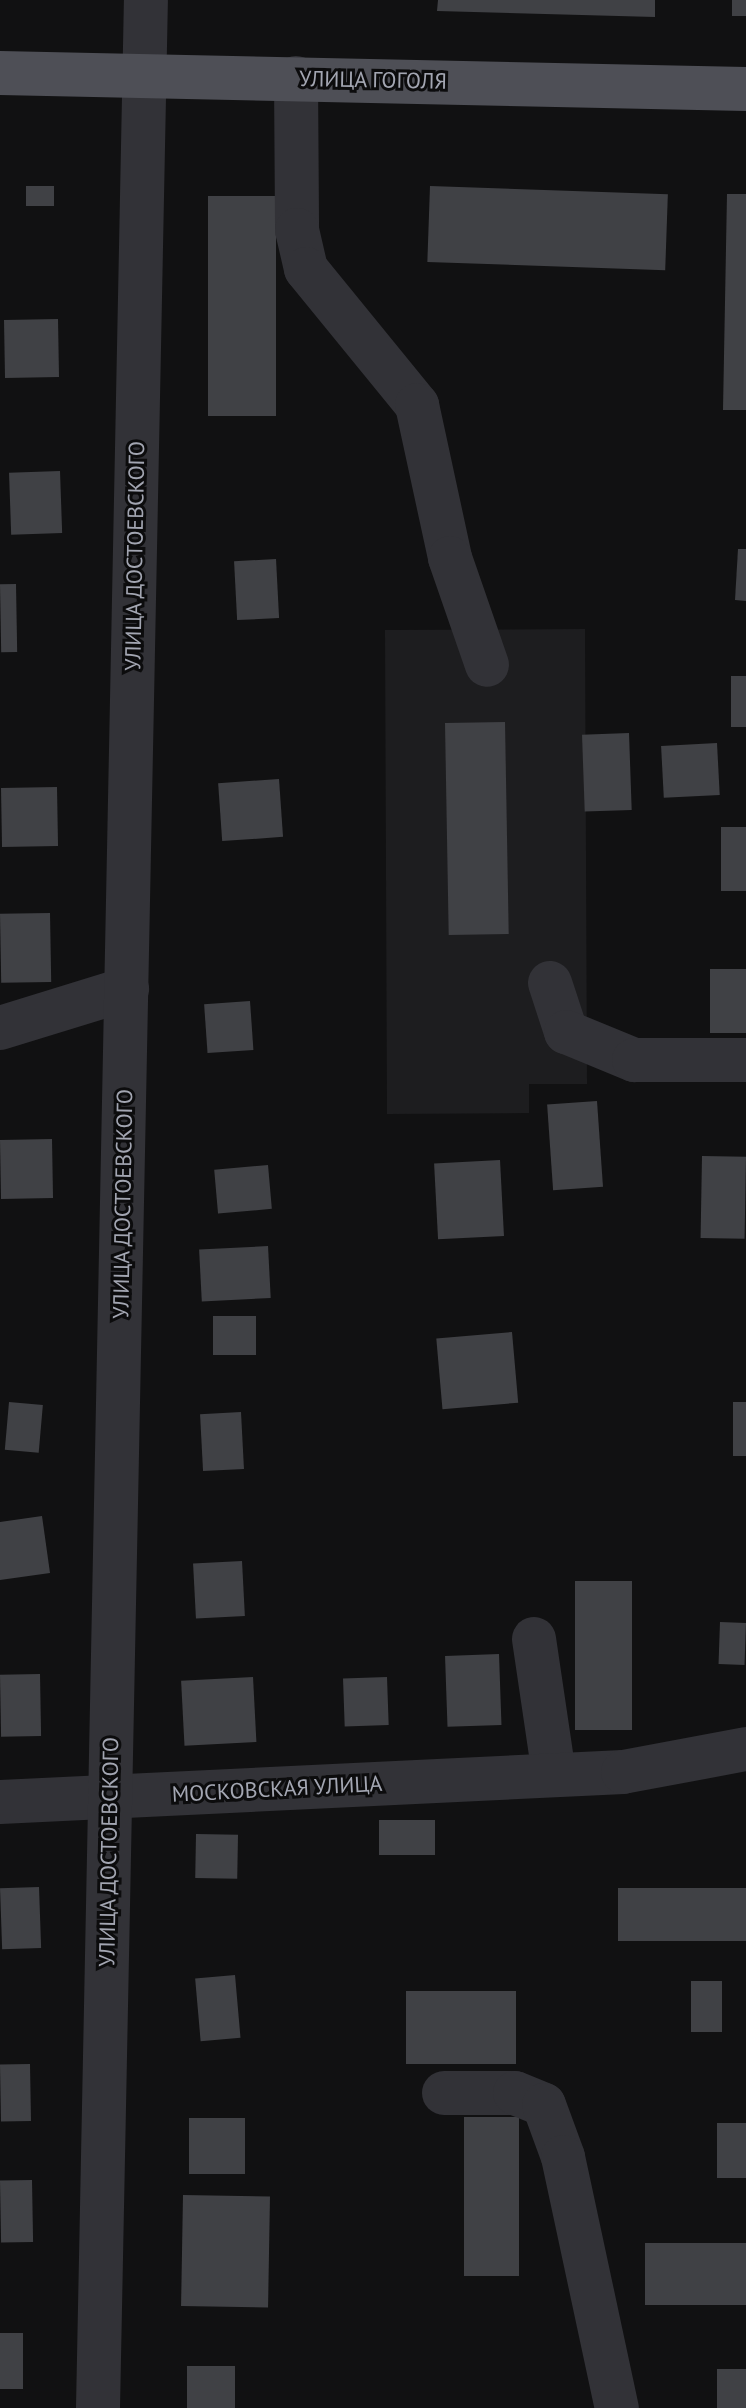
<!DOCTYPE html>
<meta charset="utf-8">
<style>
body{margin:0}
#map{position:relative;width:746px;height:2408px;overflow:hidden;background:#111112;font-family:"PT Sans",sans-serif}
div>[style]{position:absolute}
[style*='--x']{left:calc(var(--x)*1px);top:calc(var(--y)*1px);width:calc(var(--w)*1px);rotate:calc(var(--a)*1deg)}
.built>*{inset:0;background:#1d1d1f}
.building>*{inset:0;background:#404145;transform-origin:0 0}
.minor>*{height:44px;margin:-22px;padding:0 22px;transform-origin:22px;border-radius:22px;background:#323237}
.major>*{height:44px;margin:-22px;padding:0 22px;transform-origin:22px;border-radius:22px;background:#4e4f56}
span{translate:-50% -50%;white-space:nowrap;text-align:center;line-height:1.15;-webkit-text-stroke:6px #0c0c0d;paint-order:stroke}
.street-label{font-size:22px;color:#a3a6b2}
</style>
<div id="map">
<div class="built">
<i style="clip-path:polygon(585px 629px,587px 1084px,529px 1084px,529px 1113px,387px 1114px,385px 630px)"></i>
</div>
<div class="building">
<i style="clip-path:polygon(438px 0,655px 0,655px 17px,437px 11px)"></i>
<i style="left:732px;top:0;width:14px;height:16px"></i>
<i style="left:26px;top:186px;width:28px;height:20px"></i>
<i style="left:430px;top:186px;width:238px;height:76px;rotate:2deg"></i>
<i style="clip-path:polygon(727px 194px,746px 194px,746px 410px,723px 410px)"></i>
<i style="left:208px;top:196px;width:68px;height:220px"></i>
<i style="left:58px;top:319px;width:58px;height:54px;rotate:89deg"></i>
<i style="left:60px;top:471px;width:62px;height:51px;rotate:88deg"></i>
<i style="clip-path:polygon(738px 549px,746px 549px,746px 601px,735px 600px)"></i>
<i style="left:276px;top:559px;width:59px;height:42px;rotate:87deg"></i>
<i style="left:16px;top:584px;width:68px;height:16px;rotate:89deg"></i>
<i style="left:731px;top:676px;width:15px;height:51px"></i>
<i style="left:505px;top:722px;width:212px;height:60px;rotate:89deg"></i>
<i style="left:629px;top:733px;width:77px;height:47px;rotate:88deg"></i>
<i style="left:717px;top:743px;width:52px;height:56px;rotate:87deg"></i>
<i style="left:279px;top:779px;width:58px;height:61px;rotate:86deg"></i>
<i style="left:57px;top:787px;width:59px;height:56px;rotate:89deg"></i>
<i style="left:721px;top:827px;width:25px;height:64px"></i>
<i style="left:50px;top:913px;width:69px;height:50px;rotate:89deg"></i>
<i style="left:710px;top:969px;width:36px;height:64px"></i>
<i style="left:250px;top:1001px;width:49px;height:46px;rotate:86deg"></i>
<i style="left:597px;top:1101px;width:86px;height:50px;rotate:86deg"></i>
<i style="left:52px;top:1139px;width:59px;height:52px;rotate:89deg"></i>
<i style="left:702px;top:1156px;width:44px;height:82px;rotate:1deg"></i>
<i style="left:500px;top:1160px;width:76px;height:66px;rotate:87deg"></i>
<i style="left:268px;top:1165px;width:44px;height:54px;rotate:85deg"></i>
<i style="left:268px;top:1246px;width:52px;height:69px;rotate:87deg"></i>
<i style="left:256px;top:1316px;width:39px;height:43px;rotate:90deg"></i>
<i style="left:512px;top:1332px;width:71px;height:76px;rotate:85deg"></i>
<i style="left:9px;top:1402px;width:34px;height:48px;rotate:5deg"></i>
<i style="left:733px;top:1402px;width:13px;height:54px"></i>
<i style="left:241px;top:1412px;width:57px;height:41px;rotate:87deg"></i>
<i style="clip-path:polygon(42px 1516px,50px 1573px,0 1580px,0 1522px)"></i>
<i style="left:242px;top:1561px;width:55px;height:49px;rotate:87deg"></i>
<i style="left:575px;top:1581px;width:57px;height:149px"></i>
<i style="left:720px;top:1622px;width:26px;height:42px;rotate:2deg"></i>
<i style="left:499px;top:1654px;width:71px;height:54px;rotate:88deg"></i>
<i style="left:40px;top:1674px;width:62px;height:40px;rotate:89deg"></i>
<i style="left:253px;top:1677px;width:65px;height:72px;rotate:87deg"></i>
<i style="left:387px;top:1677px;width:48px;height:44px;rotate:88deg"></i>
<i style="left:435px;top:1820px;width:35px;height:56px;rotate:90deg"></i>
<i style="left:196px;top:1834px;width:42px;height:44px;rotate:1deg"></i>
<i style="left:39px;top:1887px;width:61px;height:39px;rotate:88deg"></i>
<i style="left:746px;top:1888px;width:53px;height:128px;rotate:90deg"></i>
<i style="left:235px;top:1975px;width:63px;height:40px;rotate:85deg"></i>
<i style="left:691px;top:1981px;width:31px;height:51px"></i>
<i style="left:516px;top:1991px;width:73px;height:110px;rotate:90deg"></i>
<i style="left:30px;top:2064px;width:57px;height:30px;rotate:89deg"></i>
<i style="left:519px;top:2117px;width:159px;height:55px;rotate:90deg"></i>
<i style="left:189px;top:2118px;width:56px;height:56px"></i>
<i style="left:717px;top:2123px;width:29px;height:55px"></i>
<i style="left:32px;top:2180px;width:62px;height:32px;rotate:89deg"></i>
<i style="left:183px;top:2195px;width:87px;height:111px;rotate:1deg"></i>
<i style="left:645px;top:2243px;width:101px;height:62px"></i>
<i style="left:23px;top:2333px;width:56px;height:23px;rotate:90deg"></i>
<i style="left:187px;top:2366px;width:48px;height:42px"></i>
<i style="left:717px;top:2369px;width:29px;height:39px"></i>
</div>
<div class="minor">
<i style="--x:296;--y:78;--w:152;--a:89.6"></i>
<i style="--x:297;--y:230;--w:40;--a:77"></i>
<i style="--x:306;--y:269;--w:176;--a:50.8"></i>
<i style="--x:417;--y:405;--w:157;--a:77.8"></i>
<i style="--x:450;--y:558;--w:113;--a:70.9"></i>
<i style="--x:550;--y:983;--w:52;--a:71.9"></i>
<i style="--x:566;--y:1032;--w:74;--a:22.4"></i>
<i style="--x:634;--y:1060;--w:112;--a:0"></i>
<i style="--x:0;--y:1028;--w:133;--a:-17.1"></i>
<i style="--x:534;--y:1639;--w:137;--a:81.6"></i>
<i style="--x:0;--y:1802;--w:624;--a:-2.76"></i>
<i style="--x:623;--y:1772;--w:125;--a:-10.6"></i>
<i style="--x:444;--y:2093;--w:71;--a:0"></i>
<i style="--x:515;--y:2093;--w:31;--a:22"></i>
<i style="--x:544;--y:2105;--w:55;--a:69.9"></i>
<i style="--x:563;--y:2157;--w:257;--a:77.9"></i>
<i style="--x:98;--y:2408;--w:2408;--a:-88.86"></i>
</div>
<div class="major">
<i style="--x:0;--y:73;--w:746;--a:1.23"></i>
</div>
<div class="street-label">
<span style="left:373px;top:80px;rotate:1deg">УЛИЦА ГОГОЛЯ</span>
<span style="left:135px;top:556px;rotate:-89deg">УЛИЦА ДОСТОЕВСКОГО</span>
<span style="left:123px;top:1204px;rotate:-89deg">УЛИЦА ДОСТОЕВСКОГО</span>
<span style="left:277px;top:1789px;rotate:-3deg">МОСКОВСКАЯ УЛИЦА</span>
<span style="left:109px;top:1852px;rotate:-89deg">УЛИЦА ДОСТОЕВСКОГО</span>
</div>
</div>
